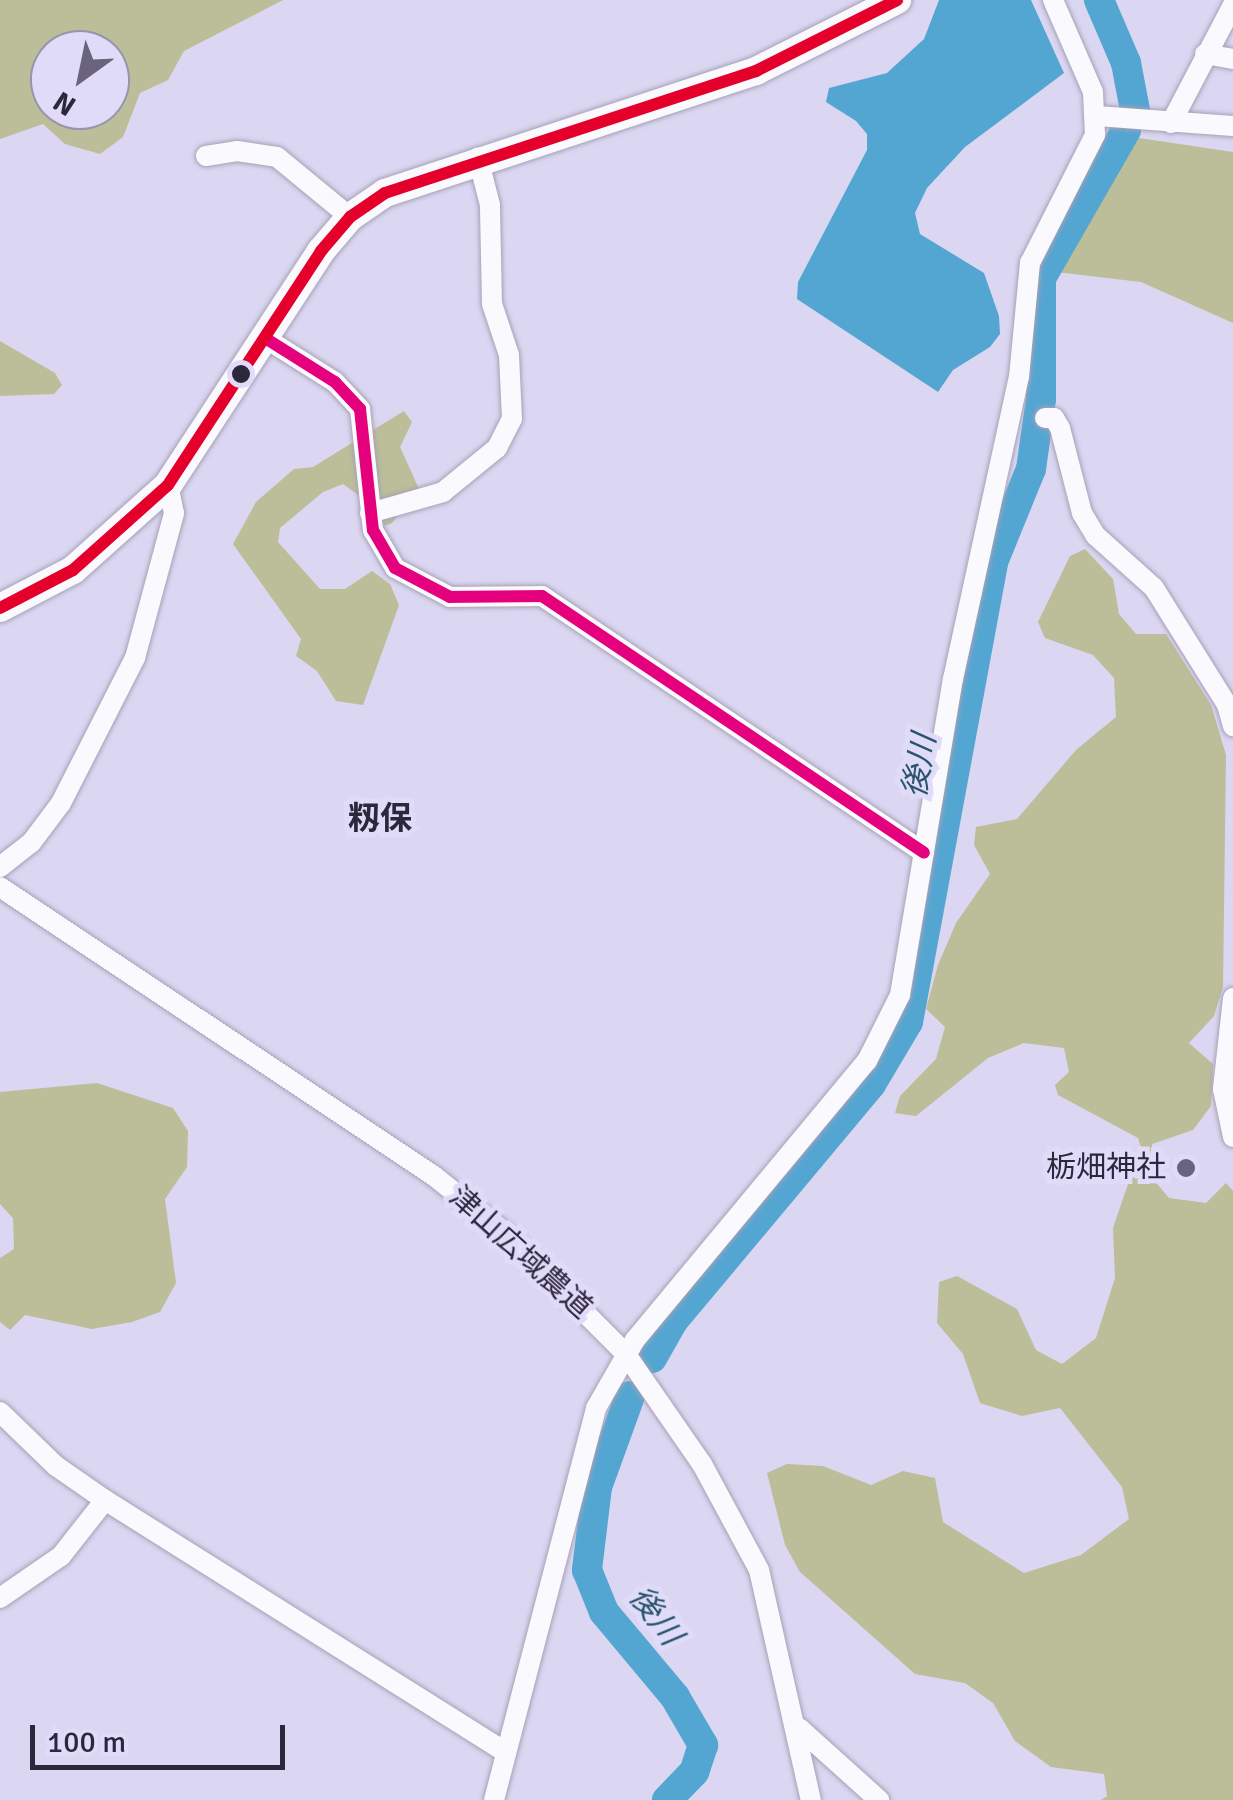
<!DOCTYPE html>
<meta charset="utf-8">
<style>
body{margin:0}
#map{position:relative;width:1233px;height:1800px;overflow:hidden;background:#dbd6f1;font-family:Signika,"Noto Sans JP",sans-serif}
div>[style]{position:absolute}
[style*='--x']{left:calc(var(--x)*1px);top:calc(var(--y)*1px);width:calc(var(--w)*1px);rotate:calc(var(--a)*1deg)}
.green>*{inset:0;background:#bbbe98}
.water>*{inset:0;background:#54a6d2}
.river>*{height:30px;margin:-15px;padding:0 15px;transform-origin:15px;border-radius:15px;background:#54a6d2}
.roads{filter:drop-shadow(0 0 2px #a6a1b6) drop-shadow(0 0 2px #a6a1b6)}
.minor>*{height:20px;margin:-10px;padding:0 10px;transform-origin:10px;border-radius:10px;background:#faf9fd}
.major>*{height:28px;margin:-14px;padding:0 14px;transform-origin:14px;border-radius:14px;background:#faf9fd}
.bus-1>*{height:12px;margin:-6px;padding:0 6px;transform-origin:6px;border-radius:6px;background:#e5007d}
.bus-2>*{height:12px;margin:-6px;padding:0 6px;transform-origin:6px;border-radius:6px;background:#e4002b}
.dots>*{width:28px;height:28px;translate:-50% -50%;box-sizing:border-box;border:5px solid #e1dbfa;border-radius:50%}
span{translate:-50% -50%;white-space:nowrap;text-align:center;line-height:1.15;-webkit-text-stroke:10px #e1dbfa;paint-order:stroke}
.poi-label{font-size:30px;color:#2c273b}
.right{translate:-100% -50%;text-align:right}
.street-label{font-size:30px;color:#2c273b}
.water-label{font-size:32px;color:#29546c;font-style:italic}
.neighbourhood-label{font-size:32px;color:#2c273b;font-weight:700}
.north{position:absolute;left:30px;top:30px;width:100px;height:100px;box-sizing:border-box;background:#e1dbfa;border:2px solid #9993ae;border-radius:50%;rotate:213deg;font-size:28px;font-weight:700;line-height:40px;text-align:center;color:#2c273b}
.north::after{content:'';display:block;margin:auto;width:35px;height:45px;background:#69647b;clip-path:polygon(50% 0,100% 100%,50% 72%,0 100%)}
.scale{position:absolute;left:30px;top:1725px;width:255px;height:45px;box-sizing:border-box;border:5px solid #2c273b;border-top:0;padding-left:12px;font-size:30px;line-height:35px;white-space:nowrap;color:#2c273b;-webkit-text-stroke:8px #e1dbfa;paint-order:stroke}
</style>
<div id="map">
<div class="green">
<i style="clip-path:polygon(evenodd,0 0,283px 0,184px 51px,168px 80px,140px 93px,123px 137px,100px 154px,65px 144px,43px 124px,0 139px,0 0,50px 50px,110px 50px,110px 110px,50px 110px,50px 50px)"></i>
<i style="clip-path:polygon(1139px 138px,1233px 152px,1233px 323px,1141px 282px,1056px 272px,1055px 254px,1080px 212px,1122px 150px)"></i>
<i style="clip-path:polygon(0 341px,55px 373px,62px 385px,54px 394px,0 396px)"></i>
<i style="clip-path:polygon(404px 411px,412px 422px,400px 447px,419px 489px,392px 523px,385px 526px,375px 507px,343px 484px,323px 492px,280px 528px,278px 542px,320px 589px,345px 589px,372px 571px,390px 584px,399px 605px,363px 705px,336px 701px,317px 671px,296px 656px,301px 639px,233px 544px,256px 502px,294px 469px,313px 467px)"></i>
<i style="clip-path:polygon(1085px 549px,1113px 579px,1119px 614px,1136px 634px,1166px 634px,1211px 705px,1226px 755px,1223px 987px,1214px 1016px,1189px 1043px,1213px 1064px,1211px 1106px,1193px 1130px,1152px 1144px,1153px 1179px,1169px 1198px,1206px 1203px,1226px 1183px,1233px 1191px,1233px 1800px,1101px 1800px,1107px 1796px,1104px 1774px,1051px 1767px,1015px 1741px,993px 1703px,965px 1683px,915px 1674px,800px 1572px,785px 1545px,767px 1473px,787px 1464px,823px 1466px,871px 1485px,903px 1471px,935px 1478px,943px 1522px,1024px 1573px,1081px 1555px,1129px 1519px,1122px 1487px,1060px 1408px,1022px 1416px,980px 1403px,963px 1354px,937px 1323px,939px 1282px,957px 1276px,1017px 1309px,1036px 1350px,1062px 1364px,1096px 1338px,1115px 1278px,1113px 1228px,1128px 1184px,1145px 1161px,1138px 1138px,1058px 1095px,1055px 1085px,1069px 1072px,1064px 1048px,1024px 1043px,988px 1058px,916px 1116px,895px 1113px,900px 1096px,936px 1059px,945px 1027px,926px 1009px,938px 965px,956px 923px,990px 874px,974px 845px,976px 827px,1017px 819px,1076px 750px,1116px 717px,1114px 678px,1093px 655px,1045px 638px,1038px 622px,1070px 556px)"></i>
<i style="clip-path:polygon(97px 1083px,173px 1108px,188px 1131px,187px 1167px,165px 1199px,176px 1283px,160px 1312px,132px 1322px,92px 1329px,25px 1315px,10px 1330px,0 1322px,0 1258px,14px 1249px,13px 1218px,0 1204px,0 1092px)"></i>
</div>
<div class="water">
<i style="clip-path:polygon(939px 0,1031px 0,1064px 73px,965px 147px,927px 188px,915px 213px,920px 234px,984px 273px,999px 316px,1000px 334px,990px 347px,953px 370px,938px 392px,797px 299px,798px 282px,867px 150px,867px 134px,856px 121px,826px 102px,829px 88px,887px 73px,924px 39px)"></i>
</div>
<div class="river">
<i style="--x:1099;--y:0;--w:69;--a:66.8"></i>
<i style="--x:1126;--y:63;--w:48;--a:79.2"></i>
<i style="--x:652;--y:1358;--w:43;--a:-60.4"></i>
<i style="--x:673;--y:1321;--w:309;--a:-50.1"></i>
<i style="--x:871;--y:1084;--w:72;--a:-59.2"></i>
<i style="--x:908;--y:1022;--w:468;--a:-79.5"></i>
<i style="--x:993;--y:562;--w:100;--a:-67.8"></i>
<i style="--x:1031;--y:469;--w:71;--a:-81.9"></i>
<i style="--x:1041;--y:399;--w:121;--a:-90"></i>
<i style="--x:1041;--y:278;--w:171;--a:-60.1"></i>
<i style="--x:630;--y:1396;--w:97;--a:109.9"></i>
<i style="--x:597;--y:1487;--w:84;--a:96.9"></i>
<i style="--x:587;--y:1570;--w:45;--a:68"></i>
<i style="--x:604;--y:1612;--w:111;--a:50.1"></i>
<i style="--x:675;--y:1697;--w:56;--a:59.7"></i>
<i style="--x:703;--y:1745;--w:28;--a:108"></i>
<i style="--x:694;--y:1772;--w:39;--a:134"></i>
</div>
<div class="roads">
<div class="minor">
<i style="--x:1205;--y:54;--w:28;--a:10"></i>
<i style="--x:1097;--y:116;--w:136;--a:4.2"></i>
<i style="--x:1171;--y:123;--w:133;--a:-62.3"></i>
<i style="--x:206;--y:156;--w:31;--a:-9"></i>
<i style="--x:237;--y:151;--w:40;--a:8.5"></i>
<i style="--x:277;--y:157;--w:94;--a:39.4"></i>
<i style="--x:265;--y:338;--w:83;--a:32.2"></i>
<i style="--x:335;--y:382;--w:37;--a:47"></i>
<i style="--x:360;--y:409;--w:122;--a:83.9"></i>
<i style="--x:373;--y:530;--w:44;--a:59.9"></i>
<i style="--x:395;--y:568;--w:62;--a:27.8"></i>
<i style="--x:450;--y:597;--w:92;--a:-0.6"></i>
<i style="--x:542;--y:596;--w:460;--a:33.9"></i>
<i style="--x:1045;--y:418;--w:9;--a:0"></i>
<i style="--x:1054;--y:418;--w:12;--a:59"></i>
<i style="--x:1060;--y:428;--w:88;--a:75.5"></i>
<i style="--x:1082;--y:513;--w:26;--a:59"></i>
<i style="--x:1095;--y:535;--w:79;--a:41.9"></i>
<i style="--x:1154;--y:588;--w:138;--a:58"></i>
<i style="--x:1227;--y:705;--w:22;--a:74"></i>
<i style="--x:370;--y:513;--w:76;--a:-16"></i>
<i style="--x:443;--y:492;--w:70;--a:-39.2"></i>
<i style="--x:497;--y:448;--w:33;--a:-63"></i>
<i style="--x:512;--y:419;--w:64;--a:-92.7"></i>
<i style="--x:509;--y:355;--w:54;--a:-108.4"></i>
<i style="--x:492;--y:304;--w:99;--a:-91.2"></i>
<i style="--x:490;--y:205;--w:49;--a:-104.3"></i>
<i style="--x:0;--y:867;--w:39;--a:-38"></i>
<i style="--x:31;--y:843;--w:50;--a:-53.1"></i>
<i style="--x:61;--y:803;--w:163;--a:-63"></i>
<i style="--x:135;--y:658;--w:150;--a:-74.9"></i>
<i style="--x:174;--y:513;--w:29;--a:-102"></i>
<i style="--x:0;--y:887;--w:521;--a:33.66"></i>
<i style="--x:434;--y:1176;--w:88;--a:38.6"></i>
<i style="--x:503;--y:1231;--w:173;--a:45"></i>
<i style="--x:625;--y:1353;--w:135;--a:55.3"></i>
<i style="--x:702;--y:1464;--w:120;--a:61.7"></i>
<i style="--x:759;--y:1570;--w:236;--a:77.3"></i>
<i style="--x:1233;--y:998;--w:92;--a:96.3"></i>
<i style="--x:1223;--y:1089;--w:49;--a:78.2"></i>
<i style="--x:0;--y:1412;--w:78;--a:44"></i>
<i style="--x:56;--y:1466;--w:60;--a:34.8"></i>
<i style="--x:105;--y:1500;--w:473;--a:32.2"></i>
<i style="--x:0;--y:1598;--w:74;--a:-34.5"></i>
<i style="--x:61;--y:1556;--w:71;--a:-51.8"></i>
<i style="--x:799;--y:1728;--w:108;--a:42"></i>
<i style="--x:494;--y:1800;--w:405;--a:-75.4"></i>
<i style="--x:596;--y:1408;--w:78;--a:-60.2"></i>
<i style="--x:635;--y:1340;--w:363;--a:-50.3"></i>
<i style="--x:867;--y:1061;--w:74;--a:-63.4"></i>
<i style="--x:900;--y:995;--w:320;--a:-80.5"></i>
<i style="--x:953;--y:679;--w:309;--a:-77.7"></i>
<i style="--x:1019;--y:377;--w:115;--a:-84.5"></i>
<i style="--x:1030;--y:263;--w:144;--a:-63.1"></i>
<i style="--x:1095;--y:135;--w:43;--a:-92.7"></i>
<i style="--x:1093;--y:92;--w:100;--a:-113.5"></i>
</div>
<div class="major">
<i style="--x:0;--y:608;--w:82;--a:-27.5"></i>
<i style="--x:73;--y:570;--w:127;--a:-41.8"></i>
<i style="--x:168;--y:485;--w:280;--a:-56.8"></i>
<i style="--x:321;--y:251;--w:45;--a:-49.5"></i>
<i style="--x:350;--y:217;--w:42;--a:-34.4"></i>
<i style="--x:385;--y:193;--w:391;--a:-18.2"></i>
<i style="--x:756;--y:71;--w:158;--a:-26.7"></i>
</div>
</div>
<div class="bus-1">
<i style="--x:265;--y:338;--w:83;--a:32.2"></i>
<i style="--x:335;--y:382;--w:37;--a:47"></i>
<i style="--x:360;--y:409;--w:122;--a:83.9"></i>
<i style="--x:373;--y:530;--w:44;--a:59.9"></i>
<i style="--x:395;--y:568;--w:62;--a:27.8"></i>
<i style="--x:450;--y:597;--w:92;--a:-0.6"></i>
<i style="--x:542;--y:596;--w:460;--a:33.9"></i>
</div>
<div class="bus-2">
<i style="--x:0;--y:608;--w:82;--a:-27.5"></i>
<i style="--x:73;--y:570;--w:127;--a:-41.8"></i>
<i style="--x:168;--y:485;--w:280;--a:-56.8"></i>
<i style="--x:321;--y:251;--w:45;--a:-49.5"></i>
<i style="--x:350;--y:217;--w:42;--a:-34.4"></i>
<i style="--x:385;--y:193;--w:391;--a:-18.2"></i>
<i style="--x:756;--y:71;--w:158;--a:-26.7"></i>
</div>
<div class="dots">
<i style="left:241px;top:374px;background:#2c273b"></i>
<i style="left:1186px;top:1168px;background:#69647b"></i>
</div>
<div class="poi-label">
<span class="right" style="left:1166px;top:1168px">栃畑神社</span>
</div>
<div class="street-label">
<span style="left:520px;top:1253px;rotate:42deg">津山広域農道</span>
</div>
<div class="water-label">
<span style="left:920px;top:766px;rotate:-80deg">後川</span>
<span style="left:655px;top:1616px;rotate:53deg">後川</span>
</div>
<div class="neighbourhood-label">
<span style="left:380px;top:819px">籾保</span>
</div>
<div class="north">N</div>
<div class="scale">100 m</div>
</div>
